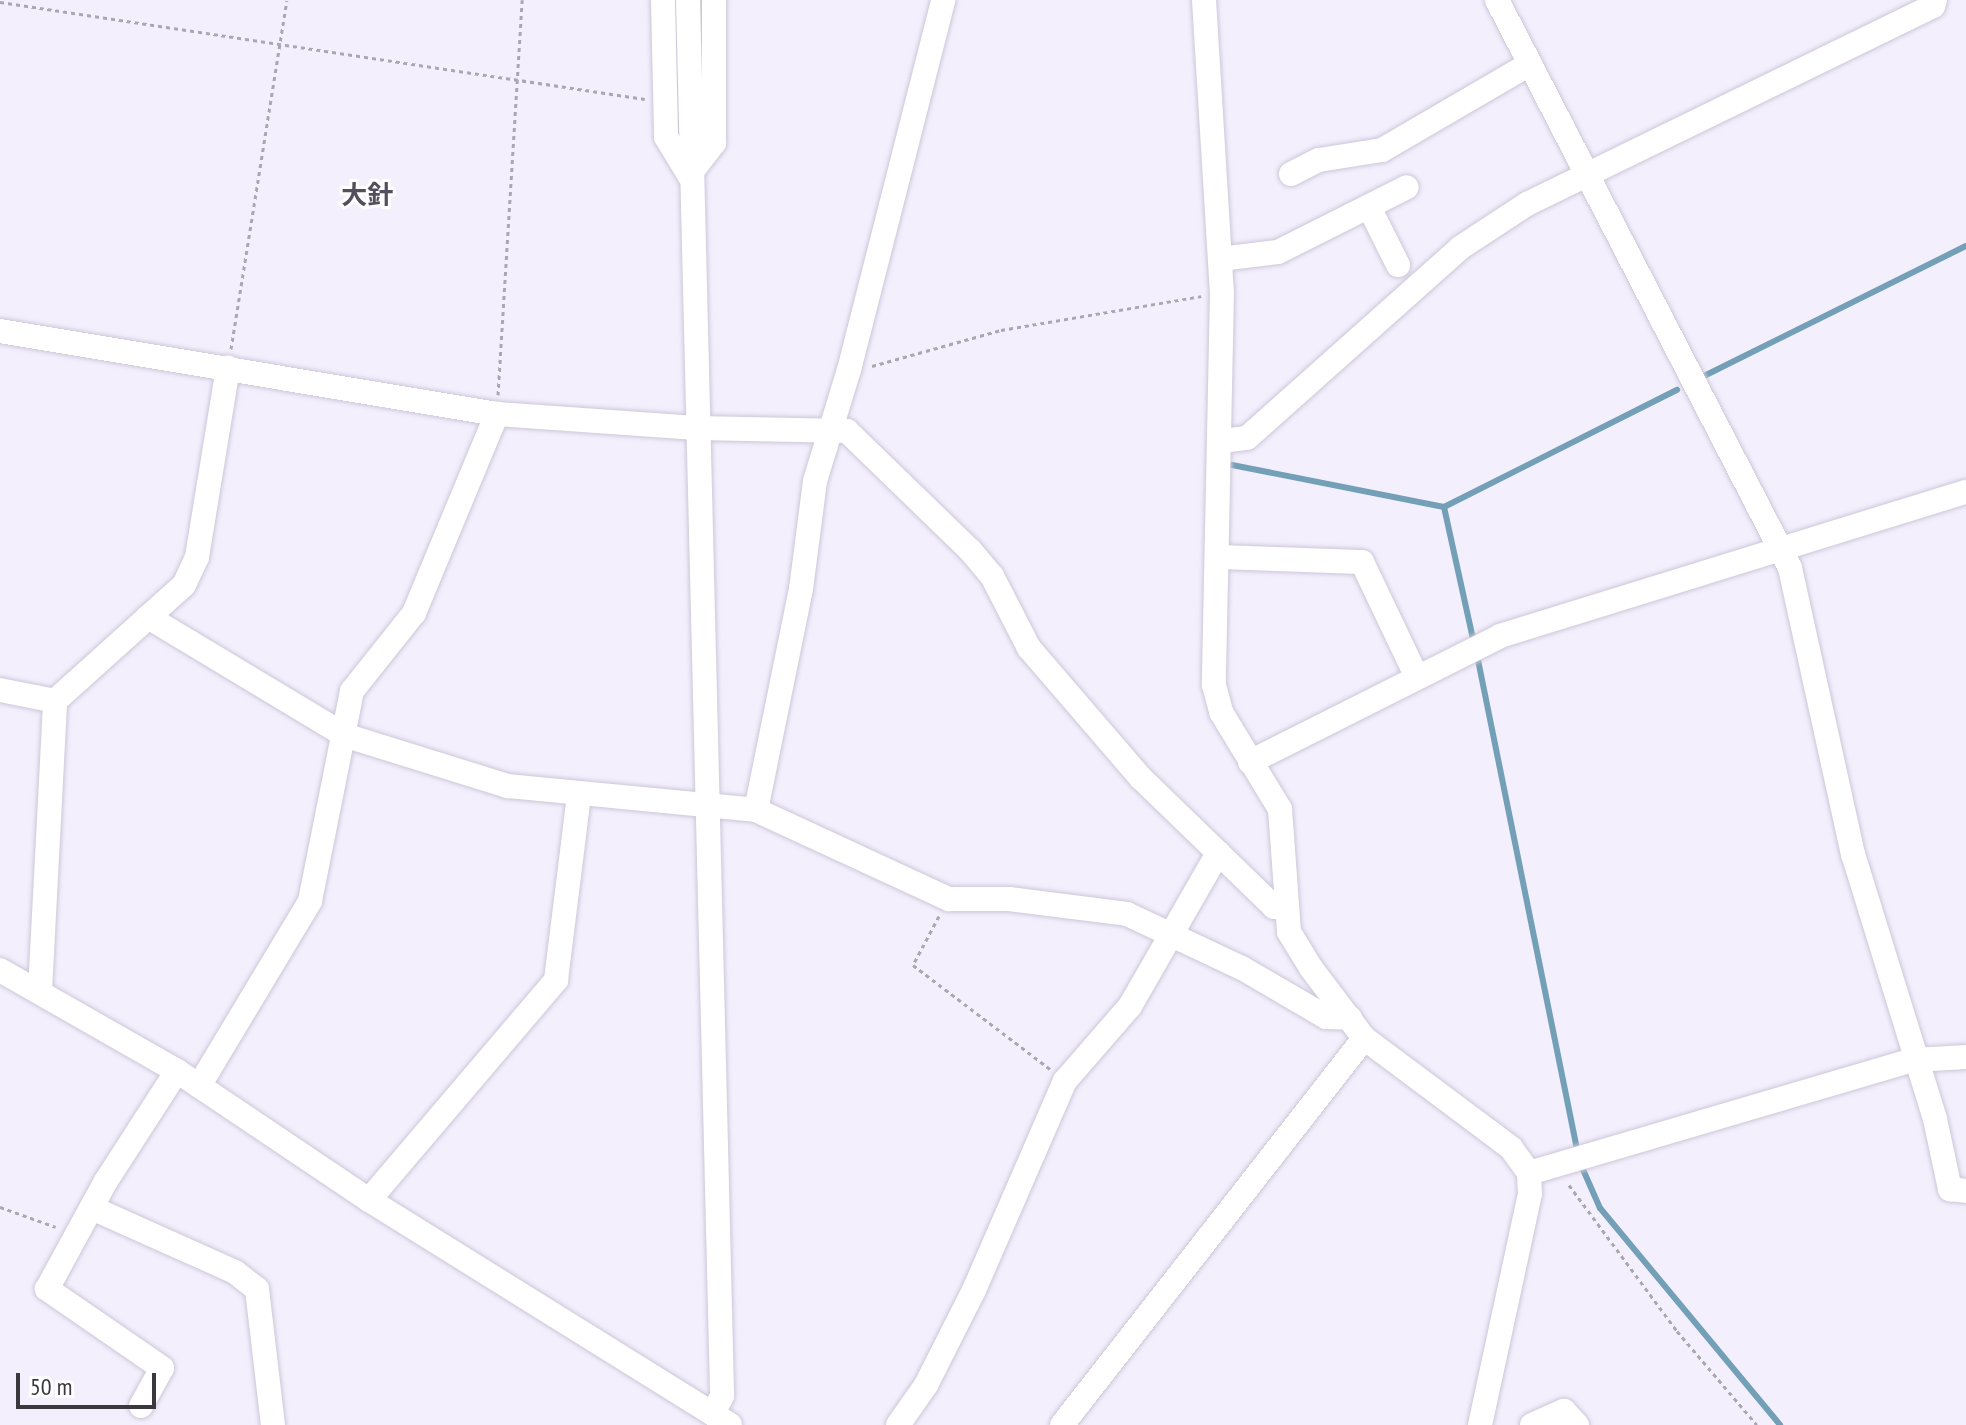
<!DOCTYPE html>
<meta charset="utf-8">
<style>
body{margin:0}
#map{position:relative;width:1966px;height:1425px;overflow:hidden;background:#f4effd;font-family:"PT Sans Narrow","Noto Sans JP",sans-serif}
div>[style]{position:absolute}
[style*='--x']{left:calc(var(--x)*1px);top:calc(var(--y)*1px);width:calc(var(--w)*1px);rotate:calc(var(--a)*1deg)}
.stream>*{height:6px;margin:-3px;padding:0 3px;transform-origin:3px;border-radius:3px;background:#73a0b7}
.path>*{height:3px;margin-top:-1.5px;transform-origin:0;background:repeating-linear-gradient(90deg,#aba7b2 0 4px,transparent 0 8px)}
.roads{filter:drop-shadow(0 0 2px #ccc7d8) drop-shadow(0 0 2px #ccc7d8)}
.minor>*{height:24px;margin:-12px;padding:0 12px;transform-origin:12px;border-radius:12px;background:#fff}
span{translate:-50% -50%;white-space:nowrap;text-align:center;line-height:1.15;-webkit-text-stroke:6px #fff;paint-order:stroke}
.quarter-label{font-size:26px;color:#534f5d;font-weight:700}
.scale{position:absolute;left:16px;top:1373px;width:140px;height:36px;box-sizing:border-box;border:4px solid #3a383e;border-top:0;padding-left:10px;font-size:24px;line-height:28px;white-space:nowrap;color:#3a383e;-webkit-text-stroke:6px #fff;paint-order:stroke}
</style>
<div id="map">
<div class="stream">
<i style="--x:1706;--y:375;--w:290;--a:-26.4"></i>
<i style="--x:1232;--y:465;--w:216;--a:11.2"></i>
<i style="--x:1444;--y:507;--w:261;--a:-26.7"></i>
<i style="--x:1444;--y:507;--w:140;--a:77.6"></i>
<i style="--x:1477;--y:655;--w:509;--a:78.56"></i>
<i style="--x:1581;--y:1165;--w:47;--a:66.2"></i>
<i style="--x:1600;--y:1208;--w:282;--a:50.3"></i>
</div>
<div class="path">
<i style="--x:0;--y:2;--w:652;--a:8.55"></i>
<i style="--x:231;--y:349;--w:353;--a:-80.9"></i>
<i style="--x:872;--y:366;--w:134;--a:-15.6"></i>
<i style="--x:1001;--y:330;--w:203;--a:-9.6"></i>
<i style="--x:498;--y:395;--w:396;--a:-86.5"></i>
<i style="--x:939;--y:916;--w:55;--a:118"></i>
<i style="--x:913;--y:965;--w:172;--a:37.2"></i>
<i style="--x:1569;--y:1185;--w:182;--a:53.5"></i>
<i style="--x:1677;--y:1331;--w:123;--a:49.6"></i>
<i style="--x:0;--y:1207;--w:59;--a:19.7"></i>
</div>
<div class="roads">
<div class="minor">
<i style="--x:663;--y:0;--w:137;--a:88.7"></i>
<i style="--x:666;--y:137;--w:44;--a:58.8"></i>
<i style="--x:689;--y:175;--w:41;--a:-52"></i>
<i style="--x:714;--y:143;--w:143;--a:-90"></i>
<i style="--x:688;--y:0;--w:1396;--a:88.6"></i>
<i style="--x:722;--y:1396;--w:20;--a:117"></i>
<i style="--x:1204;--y:0;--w:293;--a:86.5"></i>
<i style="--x:1222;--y:292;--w:393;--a:91.2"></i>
<i style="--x:1214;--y:685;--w:28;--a:75"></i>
<i style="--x:1221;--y:712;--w:114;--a:58.7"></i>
<i style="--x:1280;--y:809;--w:123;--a:85.8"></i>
<i style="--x:1289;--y:932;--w:42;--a:58.6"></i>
<i style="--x:1311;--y:968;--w:88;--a:52.9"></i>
<i style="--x:1364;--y:1038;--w:184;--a:36.8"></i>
<i style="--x:1511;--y:1148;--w:31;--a:54"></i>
<i style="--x:1497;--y:0;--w:639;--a:62.71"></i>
<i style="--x:1790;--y:568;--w:293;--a:77.6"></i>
<i style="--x:1853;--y:854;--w:277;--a:72.8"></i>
<i style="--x:1935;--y:1119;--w:72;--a:77.9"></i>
<i style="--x:1950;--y:1189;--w:16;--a:7"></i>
<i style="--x:1291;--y:174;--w:31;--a:-27"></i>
<i style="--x:1319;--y:160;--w:64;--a:-9"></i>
<i style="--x:1382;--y:150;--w:171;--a:-30.2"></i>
<i style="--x:1369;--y:207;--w:65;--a:63.4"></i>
<i style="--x:1220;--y:259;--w:58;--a:-6.9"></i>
<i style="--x:1278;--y:252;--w:144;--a:-26.7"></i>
<i style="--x:0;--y:331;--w:504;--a:9.48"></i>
<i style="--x:497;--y:414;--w:200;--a:4"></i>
<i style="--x:697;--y:428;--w:150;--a:1.1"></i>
<i style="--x:847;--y:431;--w:171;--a:44.1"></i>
<i style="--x:970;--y:550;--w:34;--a:50"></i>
<i style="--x:992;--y:576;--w:81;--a:62.8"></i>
<i style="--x:1029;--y:648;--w:172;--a:49.3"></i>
<i style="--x:1141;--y:778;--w:185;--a:44.1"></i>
<i style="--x:1274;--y:907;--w:11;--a:0"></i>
<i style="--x:1222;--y:441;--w:25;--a:-7"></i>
<i style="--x:1247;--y:438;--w:285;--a:-41.7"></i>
<i style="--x:1460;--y:248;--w:80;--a:-33.3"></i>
<i style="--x:1527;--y:204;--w:452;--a:-26"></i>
<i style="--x:1933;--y:6;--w:6;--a:-72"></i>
<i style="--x:1218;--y:557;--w:144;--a:2"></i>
<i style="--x:1362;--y:562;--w:125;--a:64.5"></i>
<i style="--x:148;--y:617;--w:229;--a:31"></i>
<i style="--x:344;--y:735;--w:172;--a:17.3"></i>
<i style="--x:508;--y:786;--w:249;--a:5.5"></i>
<i style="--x:756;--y:810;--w:213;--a:24.8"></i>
<i style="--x:949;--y:899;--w:60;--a:0"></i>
<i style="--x:1009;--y:899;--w:119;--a:7.2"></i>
<i style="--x:1127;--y:914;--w:127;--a:25.2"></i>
<i style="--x:1242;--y:968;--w:97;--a:30.3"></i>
<i style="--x:1326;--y:1017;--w:24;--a:2"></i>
<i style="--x:0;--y:690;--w:56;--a:11.3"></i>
<i style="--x:1250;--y:762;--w:280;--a:-26.7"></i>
<i style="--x:1500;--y:636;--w:488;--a:-17.2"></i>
<i style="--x:756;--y:810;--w:226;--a:-78.5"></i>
<i style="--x:801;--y:589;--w:109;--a:-82.6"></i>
<i style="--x:815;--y:481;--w:116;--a:-73"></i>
<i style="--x:849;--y:370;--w:382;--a:-75.7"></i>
<i style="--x:0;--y:970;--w:204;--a:29.7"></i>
<i style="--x:177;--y:1071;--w:231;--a:33.9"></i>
<i style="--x:369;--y:1200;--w:425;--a:31.9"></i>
<i style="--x:40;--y:991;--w:290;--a:-87"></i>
<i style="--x:55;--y:701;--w:173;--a:-42"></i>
<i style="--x:184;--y:585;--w:31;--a:-65"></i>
<i style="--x:197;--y:557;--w:192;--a:-80.7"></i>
<i style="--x:199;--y:1086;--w:216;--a:-59"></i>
<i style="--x:310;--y:901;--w:214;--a:-78.7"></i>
<i style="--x:352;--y:691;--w:100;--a:-51.5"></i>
<i style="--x:414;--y:613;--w:216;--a:-67.4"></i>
<i style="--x:369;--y:1200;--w:289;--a:-49.6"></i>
<i style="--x:556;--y:980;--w:185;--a:-82.9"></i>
<i style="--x:92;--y:1208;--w:157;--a:24.1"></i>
<i style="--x:235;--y:1272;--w:28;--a:38"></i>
<i style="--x:257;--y:1289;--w:137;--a:83.3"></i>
<i style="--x:141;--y:1406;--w:43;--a:-61.1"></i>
<i style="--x:162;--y:1368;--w:140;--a:-145.5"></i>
<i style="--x:47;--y:1289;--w:123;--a:-61.4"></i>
<i style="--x:106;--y:1181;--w:131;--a:-57.2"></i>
<i style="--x:898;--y:1425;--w:49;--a:-55"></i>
<i style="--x:926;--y:1385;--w:106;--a:-63.2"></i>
<i style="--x:974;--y:1290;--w:228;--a:-66.5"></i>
<i style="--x:1065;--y:1081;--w:99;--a:-49.1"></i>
<i style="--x:1130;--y:1006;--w:177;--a:-60.1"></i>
<i style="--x:1062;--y:1425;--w:491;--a:-52"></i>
<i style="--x:1480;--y:1425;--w:236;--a:-77.8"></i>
<i style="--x:1530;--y:1194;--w:21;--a:-93"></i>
<i style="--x:1529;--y:1173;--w:401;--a:-16.4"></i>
<i style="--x:1914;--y:1060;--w:52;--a:-3.3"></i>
<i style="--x:1532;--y:1425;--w:35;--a:-24"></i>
<i style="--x:1564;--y:1411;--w:19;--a:47"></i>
</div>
</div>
<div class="quarter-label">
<span style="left:367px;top:195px">大針</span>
</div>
<div class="scale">50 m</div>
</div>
